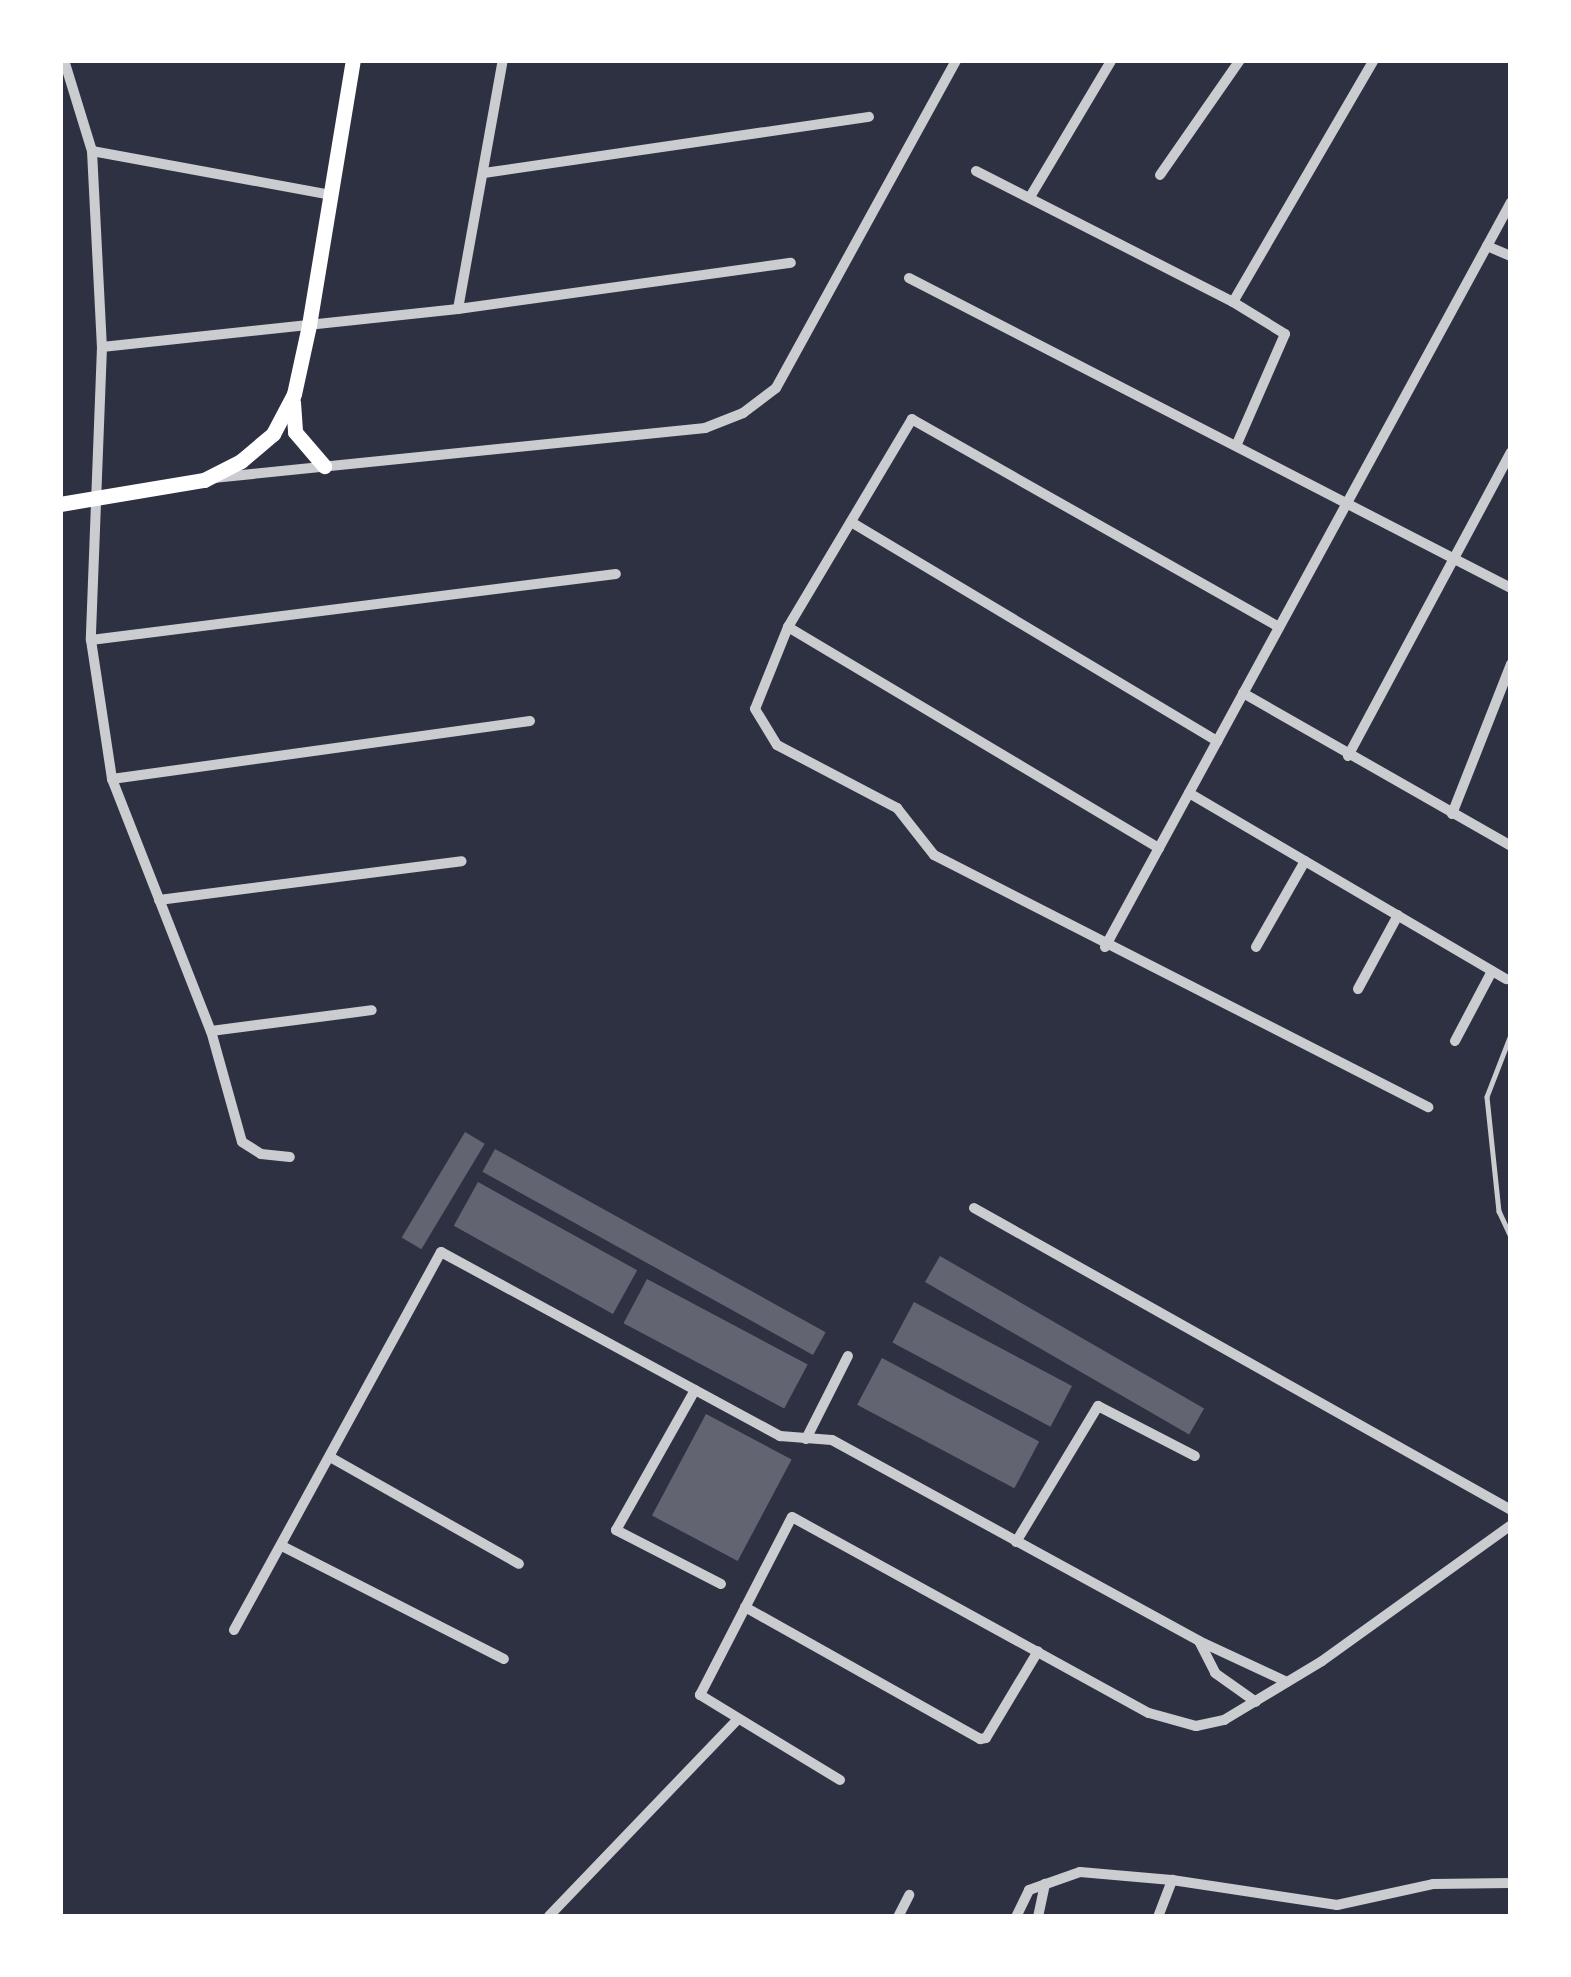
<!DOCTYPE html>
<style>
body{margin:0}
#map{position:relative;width:1571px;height:1977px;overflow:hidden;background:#2d3142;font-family:Montserrat,sans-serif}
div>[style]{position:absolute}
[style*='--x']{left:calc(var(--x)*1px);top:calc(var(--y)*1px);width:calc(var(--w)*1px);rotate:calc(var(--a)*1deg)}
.building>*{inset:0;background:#626471;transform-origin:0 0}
.service>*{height:4.5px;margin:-2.25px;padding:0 2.25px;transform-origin:2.25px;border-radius:2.25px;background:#caccd0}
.minor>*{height:10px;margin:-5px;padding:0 5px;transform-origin:5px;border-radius:5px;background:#caccd0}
.secondary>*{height:15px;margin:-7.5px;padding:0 7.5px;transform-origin:7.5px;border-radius:7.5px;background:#fff}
span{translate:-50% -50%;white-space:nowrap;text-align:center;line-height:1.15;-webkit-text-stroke:9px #fff;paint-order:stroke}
.frame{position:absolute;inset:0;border:63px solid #fff;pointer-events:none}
</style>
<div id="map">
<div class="building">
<i style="left:465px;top:1132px;width:23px;height:123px;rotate:31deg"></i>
<i style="left:495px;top:1149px;width:378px;height:26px;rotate:29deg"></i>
<i style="left:478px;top:1182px;width:182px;height:50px;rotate:29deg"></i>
<i style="left:940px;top:1256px;width:305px;height:30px;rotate:30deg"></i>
<i style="left:647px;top:1279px;width:182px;height:50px;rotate:28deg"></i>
<i style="left:914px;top:1302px;width:179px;height:46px;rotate:28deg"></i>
<i style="left:882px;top:1358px;width:178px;height:53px;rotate:28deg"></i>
<i style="left:706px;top:1414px;width:97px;height:115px;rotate:28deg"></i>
</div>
<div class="service">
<i style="--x:1511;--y:1035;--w:66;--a:111.2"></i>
<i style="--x:1487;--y:1097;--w:115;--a:84"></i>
<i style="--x:1499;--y:1211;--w:29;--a:65"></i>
</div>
<div class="minor">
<i style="--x:64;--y:60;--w:95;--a:72.9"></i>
<i style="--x:92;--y:151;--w:196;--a:87.1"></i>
<i style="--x:102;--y:347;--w:293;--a:92.2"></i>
<i style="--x:91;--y:640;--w:141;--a:81.4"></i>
<i style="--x:112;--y:779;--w:271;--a:68.6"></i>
<i style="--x:211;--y:1031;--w:115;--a:74.4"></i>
<i style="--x:242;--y:1142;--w:22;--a:32"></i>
<i style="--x:261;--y:1154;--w:29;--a:6"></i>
<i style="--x:92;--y:151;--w:244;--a:10.4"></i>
<i style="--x:976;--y:171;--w:288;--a:27"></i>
<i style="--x:1233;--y:302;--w:61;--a:31.6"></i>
<i style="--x:1285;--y:334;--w:122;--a:113.6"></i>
<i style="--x:484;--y:173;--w:389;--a:-8.3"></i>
<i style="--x:1160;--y:175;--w:140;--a:-55.2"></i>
<i style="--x:1030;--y:197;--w:158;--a:-59.2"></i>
<i style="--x:1487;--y:246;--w:26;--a:23"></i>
<i style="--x:909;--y:278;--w:677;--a:27.25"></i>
<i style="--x:1233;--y:302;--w:280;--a:-59.8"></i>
<i style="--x:458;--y:309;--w:253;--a:-79.8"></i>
<i style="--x:102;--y:347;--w:358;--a:-6.1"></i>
<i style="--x:458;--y:309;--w:336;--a:-7.9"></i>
<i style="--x:213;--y:478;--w:495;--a:-5.8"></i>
<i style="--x:705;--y:428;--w:41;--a:-21.5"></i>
<i style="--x:743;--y:413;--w:41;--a:-37.1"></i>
<i style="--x:776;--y:388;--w:374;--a:-61.2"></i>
<i style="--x:851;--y:522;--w:427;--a:30.9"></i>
<i style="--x:788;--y:627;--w:432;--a:30.8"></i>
<i style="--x:1279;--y:627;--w:422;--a:-150.5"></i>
<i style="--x:912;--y:419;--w:242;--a:120.8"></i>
<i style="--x:788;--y:627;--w:88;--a:111.9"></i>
<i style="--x:755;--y:709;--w:42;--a:58.6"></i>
<i style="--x:777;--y:745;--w:136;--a:27.7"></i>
<i style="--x:897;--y:808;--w:60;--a:51.8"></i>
<i style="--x:934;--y:855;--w:555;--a:27.03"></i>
<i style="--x:91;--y:640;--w:529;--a:-7.17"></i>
<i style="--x:1243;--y:693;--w:309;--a:29.7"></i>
<i style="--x:1348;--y:756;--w:345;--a:-61.8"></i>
<i style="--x:112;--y:779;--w:422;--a:-7.9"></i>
<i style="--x:1189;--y:793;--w:368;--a:30.4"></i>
<i style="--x:1452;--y:814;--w:161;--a:-68.5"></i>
<i style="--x:159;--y:900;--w:305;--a:-7.3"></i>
<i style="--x:1105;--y:947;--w:848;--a:-61.41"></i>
<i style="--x:1256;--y:947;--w:99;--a:-60.3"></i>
<i style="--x:1358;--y:989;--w:84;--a:-61.6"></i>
<i style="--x:211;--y:1031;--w:162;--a:-7.4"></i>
<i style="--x:1455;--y:1041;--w:79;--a:-62.1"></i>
<i style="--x:974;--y:1208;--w:616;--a:29.35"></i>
<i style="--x:695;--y:1390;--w:161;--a:119.4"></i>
<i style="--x:616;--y:1530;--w:118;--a:27.2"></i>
<i style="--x:806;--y:1439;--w:93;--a:-63.2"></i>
<i style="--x:330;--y:1457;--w:217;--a:29.5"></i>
<i style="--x:1016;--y:1542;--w:159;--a:-58.9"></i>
<i style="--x:1098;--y:1406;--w:109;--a:27.3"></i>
<i style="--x:282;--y:1546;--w:249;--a:27"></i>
<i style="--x:745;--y:1607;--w:270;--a:29.3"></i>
<i style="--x:980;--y:1739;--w:6;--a:-9"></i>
<i style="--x:986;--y:1738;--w:101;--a:-59.1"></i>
<i style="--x:234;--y:1630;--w:431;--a:-61.3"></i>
<i style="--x:441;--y:1252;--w:386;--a:28.5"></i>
<i style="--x:780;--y:1436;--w:52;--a:4.4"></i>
<i style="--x:832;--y:1440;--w:418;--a:28.7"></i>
<i style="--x:1199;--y:1641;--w:97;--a:25"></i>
<i style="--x:1199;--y:1641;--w:36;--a:63"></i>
<i style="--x:1215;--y:1673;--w:50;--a:35.3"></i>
<i style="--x:840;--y:1780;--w:164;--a:-148.7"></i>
<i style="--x:700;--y:1695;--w:200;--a:-62.7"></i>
<i style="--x:792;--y:1517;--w:407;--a:28.8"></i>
<i style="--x:1149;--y:1713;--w:49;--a:15.5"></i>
<i style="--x:1196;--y:1726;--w:29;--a:-12"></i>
<i style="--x:1224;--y:1720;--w:114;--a:-31"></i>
<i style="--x:1322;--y:1661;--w:233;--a:-35.7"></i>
<i style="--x:549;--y:1916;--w:272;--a:-46.2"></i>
<i style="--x:898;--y:1917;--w:25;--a:-63"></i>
<i style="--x:1016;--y:1917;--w:30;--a:-64"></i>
<i style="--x:1029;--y:1890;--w:54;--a:-19.4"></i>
<i style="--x:1080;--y:1872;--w:92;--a:5"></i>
<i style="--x:1172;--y:1880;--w:167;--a:8.6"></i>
<i style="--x:1337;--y:1905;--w:98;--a:-12.3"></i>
<i style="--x:1433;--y:1884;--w:78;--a:-0.7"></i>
<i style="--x:1038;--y:1917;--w:34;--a:-78"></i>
<i style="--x:1158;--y:1917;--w:40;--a:-69"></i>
</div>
<div class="secondary">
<i style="--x:293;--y:402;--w:30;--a:86"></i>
<i style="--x:295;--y:432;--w:45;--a:49.5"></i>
<i style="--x:60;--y:504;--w:146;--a:-9.5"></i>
<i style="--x:204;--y:480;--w:42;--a:-27.2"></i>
<i style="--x:241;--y:461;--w:42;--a:-40.2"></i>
<i style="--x:273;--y:434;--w:45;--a:-62.3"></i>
<i style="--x:294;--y:394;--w:71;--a:-77.7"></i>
<i style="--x:309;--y:325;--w:269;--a:-80.6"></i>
</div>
<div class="frame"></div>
</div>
